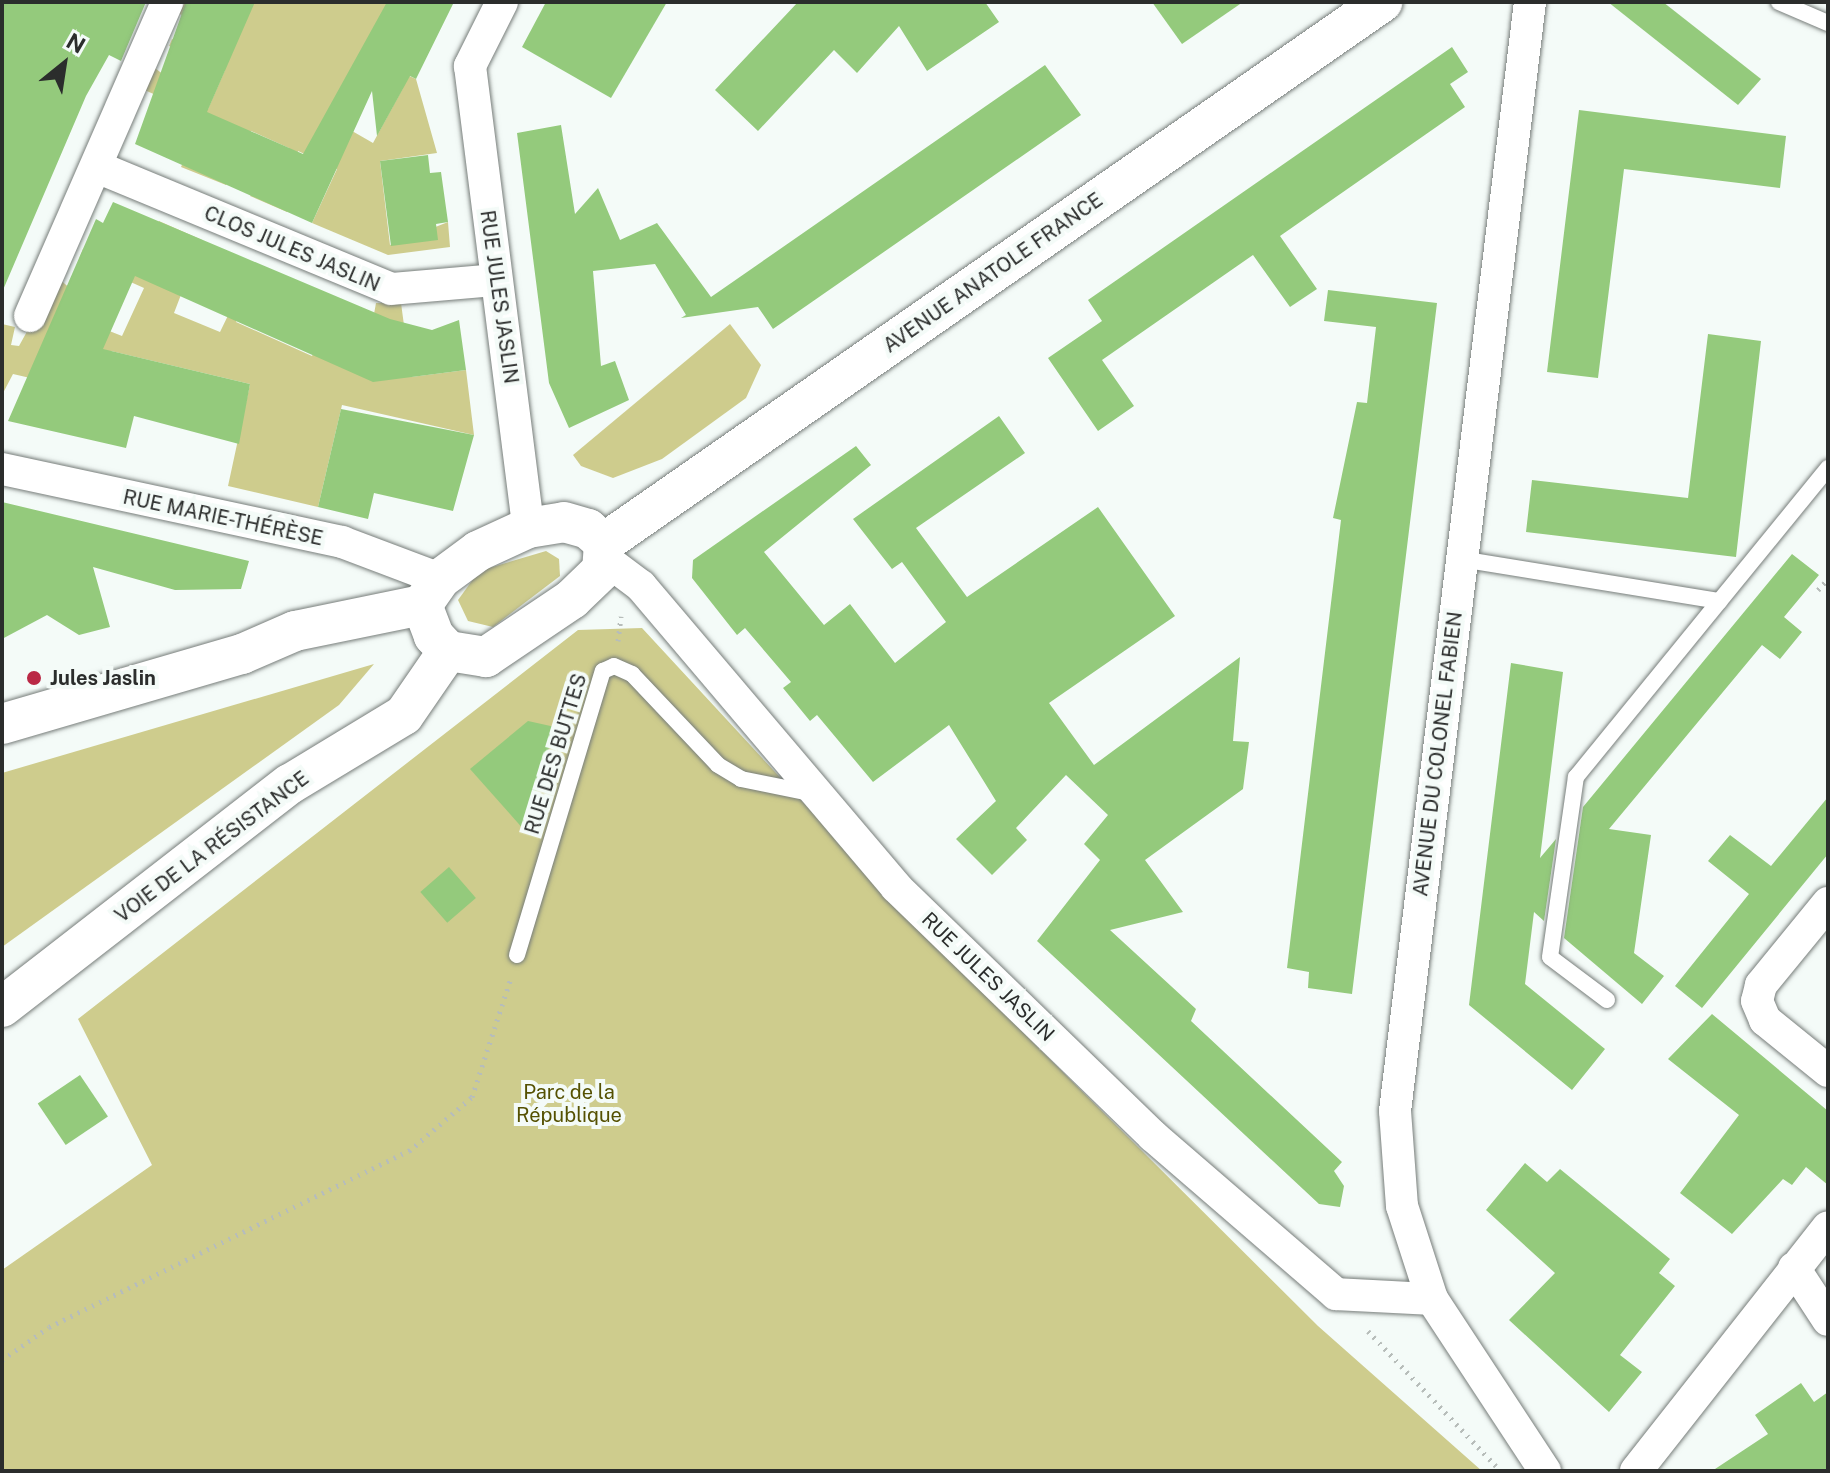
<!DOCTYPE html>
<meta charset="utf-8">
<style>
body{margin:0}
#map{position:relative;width:1830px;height:1473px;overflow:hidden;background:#f4fbf8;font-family:"Public Sans",sans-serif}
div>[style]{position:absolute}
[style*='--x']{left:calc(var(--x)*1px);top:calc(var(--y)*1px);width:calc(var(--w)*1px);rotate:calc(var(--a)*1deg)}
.green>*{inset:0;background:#cecc8d}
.building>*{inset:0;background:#94ca7c;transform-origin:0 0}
.path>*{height:5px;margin-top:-2.5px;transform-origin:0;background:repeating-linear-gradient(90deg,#b7bdba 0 2px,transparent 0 8px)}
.roads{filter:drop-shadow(0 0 2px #777d7a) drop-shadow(0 0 2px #777d7a)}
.service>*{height:16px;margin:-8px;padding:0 8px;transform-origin:8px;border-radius:8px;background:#fff}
.minor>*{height:32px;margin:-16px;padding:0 16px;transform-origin:16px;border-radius:16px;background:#fff}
.tertiary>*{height:40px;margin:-20px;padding:0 20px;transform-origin:20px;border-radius:20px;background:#fff}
.dots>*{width:22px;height:22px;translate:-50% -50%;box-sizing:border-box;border:4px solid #f4fbf8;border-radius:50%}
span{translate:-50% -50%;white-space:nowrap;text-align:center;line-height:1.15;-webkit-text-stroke:8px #f4fbf8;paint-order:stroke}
.street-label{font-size:20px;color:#2b2d2c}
.poi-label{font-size:20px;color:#2b2d2c;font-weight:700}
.left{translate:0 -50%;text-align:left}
.park-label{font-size:20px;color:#555102}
.frame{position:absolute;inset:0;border:4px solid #2b2d2c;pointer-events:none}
.north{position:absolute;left:24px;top:24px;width:80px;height:80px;-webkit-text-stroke:6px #f4fbf8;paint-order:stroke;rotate:30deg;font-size:22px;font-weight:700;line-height:32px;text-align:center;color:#2b2d2c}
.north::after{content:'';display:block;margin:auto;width:28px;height:36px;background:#2b2d2c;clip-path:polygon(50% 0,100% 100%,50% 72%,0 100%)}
</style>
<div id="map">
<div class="green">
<i style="clip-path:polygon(evenodd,178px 2px,418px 2px,364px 56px,416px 79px,437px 153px,380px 161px,390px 245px,448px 222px,450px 247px,388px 255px,312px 223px,337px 169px,298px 151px,287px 212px,250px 196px,289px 148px,251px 131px,226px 185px,181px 167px,203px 116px,140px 88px,151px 65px,208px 109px,225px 70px,169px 46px,172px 39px,228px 63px,195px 21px,173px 11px,178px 2px,358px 62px,403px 88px,373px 143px,326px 116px,358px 62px)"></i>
<i style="clip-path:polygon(159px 221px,202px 240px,174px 313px,220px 332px,250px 270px,257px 275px,236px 322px,312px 356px,334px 309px,374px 314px,376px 303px,401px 303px,411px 377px,466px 370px,474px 435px,342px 405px,318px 507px,228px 486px,250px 384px,111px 351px,56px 384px,13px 374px,2px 395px,2px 324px,15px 327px,11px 345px,19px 346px,57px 277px,73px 291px,64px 313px,122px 336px,144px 288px,79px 259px,83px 249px,137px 272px)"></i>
<i style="clip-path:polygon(730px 324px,761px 365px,746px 398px,662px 459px,613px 478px,581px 466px,573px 455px)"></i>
<i style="clip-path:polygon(546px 551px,559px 559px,560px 576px,493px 627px,468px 621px,458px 600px,479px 571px)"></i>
<i style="clip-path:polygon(642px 628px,933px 943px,1318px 1326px,1482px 1471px,2px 1471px,2px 1270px,152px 1165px,78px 1019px,578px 630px)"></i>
<i style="clip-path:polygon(374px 664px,339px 705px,2px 947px,2px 773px)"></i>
</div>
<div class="building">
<i style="clip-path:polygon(2px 2px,146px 2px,121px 61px,109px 55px,86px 96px,3px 290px)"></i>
<i style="clip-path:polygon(186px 2px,255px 2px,207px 112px,303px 154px,387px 2px,454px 2px,416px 79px,410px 76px,377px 136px,372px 91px,312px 223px,135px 144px)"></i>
<i style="clip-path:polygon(546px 2px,667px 2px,611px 98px,522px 47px)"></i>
<i style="clip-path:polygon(798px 2px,985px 2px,999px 22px,927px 71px,899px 26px,857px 73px,834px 50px,758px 131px,715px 90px)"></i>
<i style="clip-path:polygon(1152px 2px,1243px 2px,1182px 44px)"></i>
<i style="clip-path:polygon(1608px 2px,1663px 2px,1761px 79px,1738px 105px)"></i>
<i style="clip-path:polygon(1452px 47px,1468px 72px,1450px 84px,1465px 107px,1280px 236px,1317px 289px,1290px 307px,1253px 255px,1102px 360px,1134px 406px,1098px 431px,1048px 358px,1102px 321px,1088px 300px)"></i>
<i style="clip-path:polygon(1045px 65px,1081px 115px,773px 329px,758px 307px,681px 318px,686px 315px,655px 264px,593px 271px,601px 366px,615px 361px,629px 400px,569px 428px,549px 383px,517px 133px,561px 125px,575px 214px,598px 188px,620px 240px,657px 223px,711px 297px)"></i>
<i style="clip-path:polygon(1579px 110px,1786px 136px,1780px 188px,1624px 169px,1598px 378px,1547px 372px)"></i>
<i style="clip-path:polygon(428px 155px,430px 173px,441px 172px,448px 222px,436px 224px,438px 240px,391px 246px,380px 161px)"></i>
<i style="clip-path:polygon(113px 202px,390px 319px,432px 330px,459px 320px,466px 370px,373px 382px,135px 276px,103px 349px,250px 384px,239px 444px,134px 416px,126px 448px,8px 421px,96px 219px,103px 223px)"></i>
<i style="clip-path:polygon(1328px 290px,1437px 303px,1352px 994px,1308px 988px,1309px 972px,1287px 968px,1341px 520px,1333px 518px,1357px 402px,1367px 403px,1376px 327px,1324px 321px)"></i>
<i style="clip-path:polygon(1708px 334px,1761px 341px,1736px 557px,1526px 532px,1532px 480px,1688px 498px)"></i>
<i style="clip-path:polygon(341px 409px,474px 435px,453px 511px,374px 493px,368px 519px,318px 507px)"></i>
<i style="clip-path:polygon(999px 416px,1025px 453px,916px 528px,967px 597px,1098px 507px,1175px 616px,1049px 703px,1094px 765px,1240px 657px,1233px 741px,1249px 742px,1243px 789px,1145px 860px,1183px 912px,1110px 930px,1196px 1009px,1191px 1021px,1342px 1162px,1334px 1171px,1344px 1186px,1340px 1207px,1319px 1204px,1037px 941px,1100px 860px,1084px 844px,1108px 815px,1066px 775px,1016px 828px,1027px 840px,992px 875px,956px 839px,996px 801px,949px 725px,873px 782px,817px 715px,810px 721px,783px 688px,791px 682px,745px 628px,737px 635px,692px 578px,693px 560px,856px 446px,871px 465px,764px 552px,824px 625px,850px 604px,895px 663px,946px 622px,902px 562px,892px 569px,853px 519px)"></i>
<i style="clip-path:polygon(2px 502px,249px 561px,241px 589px,175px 590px,93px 567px,110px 627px,79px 635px,47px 615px,2px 639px)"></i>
<i style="clip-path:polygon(1792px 554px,1819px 575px,1784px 617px,1802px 632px,1780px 659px,1762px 645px,1609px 829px,1651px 835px,1634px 953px,1664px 976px,1642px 1004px,1564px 938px,1583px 807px)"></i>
<i style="clip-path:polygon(1511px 663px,1563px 672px,1540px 858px,1556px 839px,1544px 921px,1534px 912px,1525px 984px,1605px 1049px,1572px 1090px,1469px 1005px)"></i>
<i style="clip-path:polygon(528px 721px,555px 727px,525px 831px,470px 769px)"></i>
<i style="clip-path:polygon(1828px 797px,1828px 854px,1702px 1008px,1675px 986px,1749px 894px,1708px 861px,1730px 835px,1771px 866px)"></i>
<i style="left:449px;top:867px;width:41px;height:38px;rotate:49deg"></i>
<i style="clip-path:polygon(1712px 1014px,1828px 1111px,1828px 1185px,1806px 1167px,1792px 1185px,1783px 1179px,1732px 1234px,1680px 1193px,1739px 1115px,1668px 1059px)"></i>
<i style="left:80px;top:1075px;width:50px;height:51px;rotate:56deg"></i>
<i style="clip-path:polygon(1525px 1163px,1547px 1182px,1560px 1169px,1670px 1259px,1659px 1273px,1675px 1286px,1620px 1355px,1642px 1372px,1609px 1412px,1509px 1320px,1555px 1273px,1486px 1210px)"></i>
<i style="clip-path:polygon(1801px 1383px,1814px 1402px,1828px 1392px,1828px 1471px,1712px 1471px,1768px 1434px,1755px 1415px)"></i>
</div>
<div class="path">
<i style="--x:1818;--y:590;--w:15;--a:-48"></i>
<i style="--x:618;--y:641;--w:25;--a:-83"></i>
<i style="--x:1368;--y:1331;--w:186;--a:46.5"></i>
<i style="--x:2;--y:1360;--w:57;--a:-35.1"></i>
<i style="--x:49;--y:1327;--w:401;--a:-26.1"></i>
<i style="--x:409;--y:1151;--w:83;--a:-40.6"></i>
<i style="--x:472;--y:1097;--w:125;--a:-71.9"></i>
</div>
<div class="roads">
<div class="service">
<i style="--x:1779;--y:2;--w:53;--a:23.2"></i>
<i style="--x:1460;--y:559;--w:263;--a:9.2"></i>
<i style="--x:517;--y:955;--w:297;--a:-73.2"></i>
<i style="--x:603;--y:671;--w:12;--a:-24"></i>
<i style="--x:614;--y:666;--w:20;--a:24"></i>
<i style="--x:632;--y:674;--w:125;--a:46.6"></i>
<i style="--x:718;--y:765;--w:27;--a:31"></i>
<i style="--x:741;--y:779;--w:70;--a:11.5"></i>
<i style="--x:1607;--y:1000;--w:71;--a:-143"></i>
<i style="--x:1550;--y:957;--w:182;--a:-81.8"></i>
<i style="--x:1576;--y:777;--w:399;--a:-50.8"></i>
</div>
<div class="minor">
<i style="--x:502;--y:2;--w:72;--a:116.6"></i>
<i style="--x:470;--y:66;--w:466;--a:82.8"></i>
<i style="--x:1530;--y:2;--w:1117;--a:96.94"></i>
<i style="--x:1395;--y:1111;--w:95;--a:85.8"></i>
<i style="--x:1402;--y:1206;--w:98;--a:72.1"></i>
<i style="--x:1432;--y:1299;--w:206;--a:56.7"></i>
<i style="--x:97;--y:167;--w:318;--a:22.5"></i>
<i style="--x:391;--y:289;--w:105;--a:-4.9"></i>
<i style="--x:30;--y:316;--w:343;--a:-66.4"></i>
<i style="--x:2;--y:469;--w:348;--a:12.1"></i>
<i style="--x:342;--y:542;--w:105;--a:20.7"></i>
<i style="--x:605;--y:559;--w:45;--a:36.9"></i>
<i style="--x:641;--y:586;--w:394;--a:49.7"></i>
<i style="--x:896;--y:887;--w:358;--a:44.1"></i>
<i style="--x:1153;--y:1136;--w:242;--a:40.8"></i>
<i style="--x:1336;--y:1294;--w:96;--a:3"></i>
<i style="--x:1828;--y:903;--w:106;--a:129.3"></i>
<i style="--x:1761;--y:985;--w:16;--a:104"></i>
<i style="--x:1757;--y:1001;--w:21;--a:67"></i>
<i style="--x:1765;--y:1020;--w:81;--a:39"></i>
<i style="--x:1794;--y:1268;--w:62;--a:56.8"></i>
<i style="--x:1636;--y:1471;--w:310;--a:-51.8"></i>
</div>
<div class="tertiary">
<i style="--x:564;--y:522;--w:25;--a:16"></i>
<i style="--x:588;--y:529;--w:21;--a:41"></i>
<i style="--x:604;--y:543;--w:27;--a:94"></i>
<i style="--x:602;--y:570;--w:42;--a:136"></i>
<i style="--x:572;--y:599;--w:104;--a:146"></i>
<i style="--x:486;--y:657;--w:38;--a:-171"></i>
<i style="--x:448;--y:651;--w:21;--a:-133"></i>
<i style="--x:434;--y:636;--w:33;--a:-111"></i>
<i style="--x:422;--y:605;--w:32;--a:-55"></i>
<i style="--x:440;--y:579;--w:47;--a:-36.4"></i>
<i style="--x:478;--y:551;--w:55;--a:-24.7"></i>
<i style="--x:528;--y:528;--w:36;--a:-9"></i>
<i style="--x:604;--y:543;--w:948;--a:-34.81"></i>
<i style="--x:2;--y:724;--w:250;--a:-16.3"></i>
<i style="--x:242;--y:654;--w:58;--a:-23.5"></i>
<i style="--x:295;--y:631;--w:130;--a:-11.6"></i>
<i style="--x:2;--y:1007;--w:364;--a:-37.8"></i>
<i style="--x:290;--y:784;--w:133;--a:-31.2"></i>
<i style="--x:404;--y:715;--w:78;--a:-55.5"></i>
</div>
</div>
<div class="dots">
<i style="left:34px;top:678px;background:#ba2845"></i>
</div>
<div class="street-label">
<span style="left:292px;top:249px;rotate:23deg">CLOS JULES JASLIN</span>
<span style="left:993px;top:273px;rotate:-35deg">AVENUE ANATOLE FRANCE</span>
<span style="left:499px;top:297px;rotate:82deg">RUE JULES JASLIN</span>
<span style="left:223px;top:518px;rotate:12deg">RUE MARIE-THÉRÈSE</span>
<span style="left:556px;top:754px;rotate:-73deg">RUE DES BUTTES</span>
<span style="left:1438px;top:754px;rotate:-83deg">AVENUE DU COLONEL FABIEN</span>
<span style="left:212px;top:847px;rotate:-37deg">VOIE DE LA RÉSISTANCE</span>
<span style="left:988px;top:977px;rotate:44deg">RUE JULES JASLIN</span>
</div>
<div class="poi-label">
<span class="left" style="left:50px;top:678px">Jules Jaslin</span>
</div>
<div class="park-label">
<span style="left:569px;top:1104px">Parc de la<br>République</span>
</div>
<div class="frame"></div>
<div class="north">N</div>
</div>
